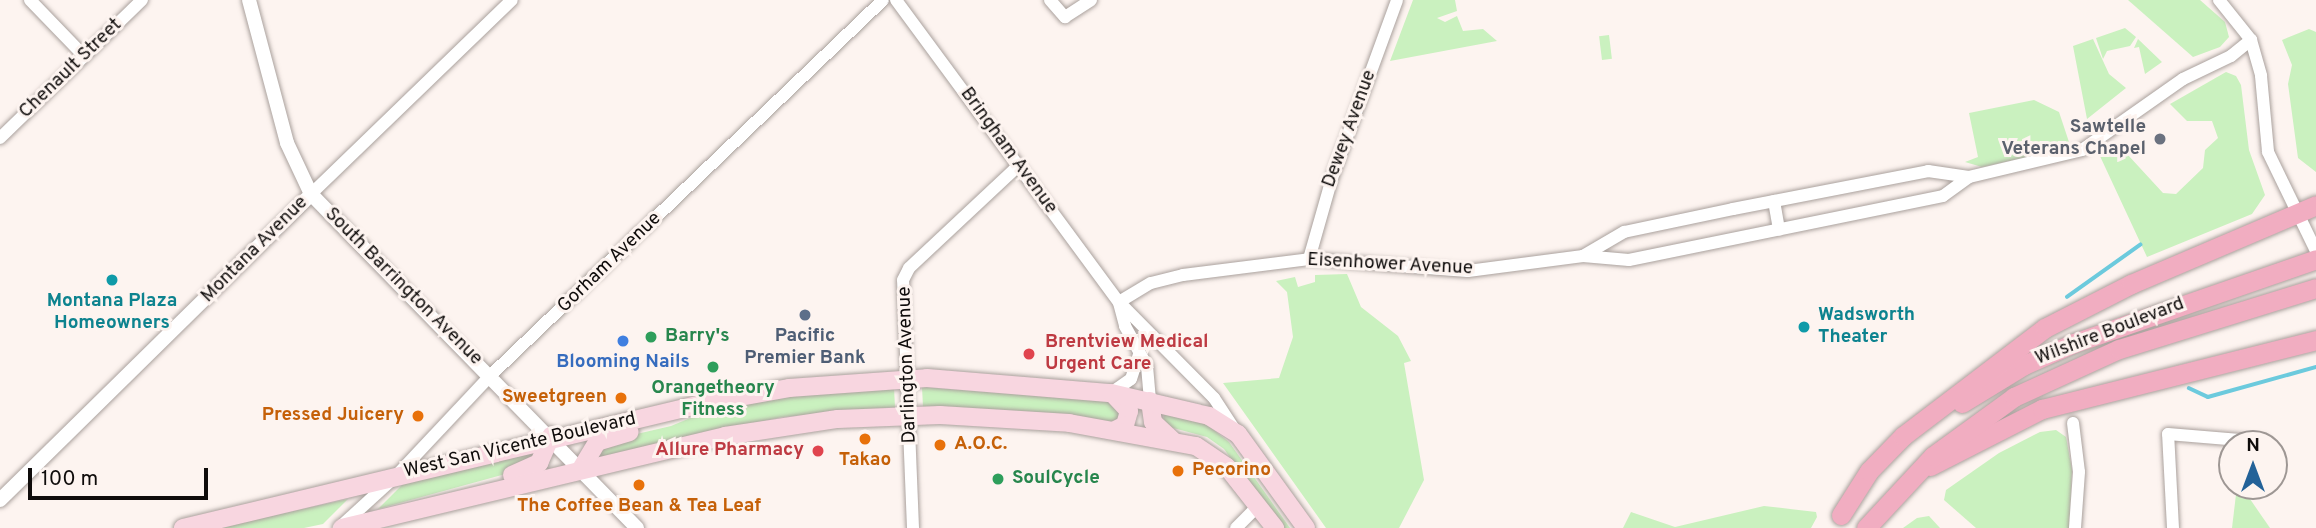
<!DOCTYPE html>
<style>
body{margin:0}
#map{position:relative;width:2316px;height:528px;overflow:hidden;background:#fdf4f0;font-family:Overpass,sans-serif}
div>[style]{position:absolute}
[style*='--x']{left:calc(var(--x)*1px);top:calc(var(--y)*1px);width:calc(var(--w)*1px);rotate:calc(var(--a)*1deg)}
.green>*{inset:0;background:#caf1bf;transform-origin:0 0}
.stream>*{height:3.5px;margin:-1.75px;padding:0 1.75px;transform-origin:1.75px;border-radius:1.75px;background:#6ccadd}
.roads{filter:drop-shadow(0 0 2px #aaa19d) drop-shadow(0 0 2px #aaa19d)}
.minor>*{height:12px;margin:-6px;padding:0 6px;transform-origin:6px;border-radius:6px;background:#fff}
.tertiary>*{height:14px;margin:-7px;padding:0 7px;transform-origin:7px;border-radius:7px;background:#fff}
.secondary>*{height:18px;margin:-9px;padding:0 9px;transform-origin:9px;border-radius:9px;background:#f8d6e0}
.primary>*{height:19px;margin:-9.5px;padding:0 9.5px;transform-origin:9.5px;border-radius:9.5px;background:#f1adc1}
.dots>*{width:19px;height:19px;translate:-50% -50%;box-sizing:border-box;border:4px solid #fdf4f0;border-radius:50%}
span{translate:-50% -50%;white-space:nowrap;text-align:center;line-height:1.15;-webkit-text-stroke:6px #fdf4f0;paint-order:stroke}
.street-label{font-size:19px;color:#0f0c0b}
.worship-label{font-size:19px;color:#5b616d;font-weight:700}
.right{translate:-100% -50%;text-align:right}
.culture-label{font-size:19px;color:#0d838f;font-weight:700}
.left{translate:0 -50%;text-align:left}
.leisure-label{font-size:19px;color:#27864d;font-weight:700}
.service-label{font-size:19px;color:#4e5e75;font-weight:700}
.health-label{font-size:19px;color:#be3a42;font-weight:700}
.shop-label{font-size:19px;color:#366cbe;font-weight:700}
.food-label{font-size:19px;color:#c56008;font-weight:700}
.north{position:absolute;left:2218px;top:430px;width:70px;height:70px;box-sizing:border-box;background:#fdf4f0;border:2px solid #9e9794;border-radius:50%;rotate:0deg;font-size:19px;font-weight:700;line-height:28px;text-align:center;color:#0f0c0b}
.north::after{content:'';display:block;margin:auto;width:24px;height:32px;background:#236298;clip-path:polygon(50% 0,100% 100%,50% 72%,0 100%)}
.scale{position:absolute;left:28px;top:468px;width:180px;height:32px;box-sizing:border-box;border:4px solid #0f0c0b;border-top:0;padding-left:9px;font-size:21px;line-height:24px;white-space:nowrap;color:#0f0c0b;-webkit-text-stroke:5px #fdf4f0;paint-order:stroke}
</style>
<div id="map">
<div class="green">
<i style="clip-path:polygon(1413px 0,1455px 0,1457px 11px,1437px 18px,1445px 22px,1457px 16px,1463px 31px,1483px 29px,1497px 41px,1390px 61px)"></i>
<i style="clip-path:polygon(2128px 0,2200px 0,2225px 22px,2229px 37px,2220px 47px,2193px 57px)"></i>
<i style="clip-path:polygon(2125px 28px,2136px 37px,2130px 46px,2107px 51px,2103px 59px,2096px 38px)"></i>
<i style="clip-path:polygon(2309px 29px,2316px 32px,2316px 172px,2298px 158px,2288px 84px,2292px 65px,2282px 40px)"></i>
<i style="left:1609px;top:35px;width:24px;height:10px;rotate:83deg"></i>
<i style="clip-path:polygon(2093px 39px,2109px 74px,2126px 88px,2087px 119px,2073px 46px)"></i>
<i style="clip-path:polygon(2138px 39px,2162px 62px,2145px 74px,2139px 47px,2134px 48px)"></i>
<i style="clip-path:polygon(2226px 72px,2236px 76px,2241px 85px,2249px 150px,2265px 195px,2252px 214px,2147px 257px,2099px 154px,2116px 142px,2163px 193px,2176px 194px,2203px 168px,2205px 150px,2218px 138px,2212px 121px,2187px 121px,2170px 104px)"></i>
<i style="clip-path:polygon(2034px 100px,2059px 112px,2069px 142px,2063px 149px,1982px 167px,1965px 162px,1978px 157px,1969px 113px)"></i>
<i style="clip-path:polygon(1347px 274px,1361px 307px,1398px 336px,1411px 361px,1404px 363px,1424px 480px,1399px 528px,1326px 528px,1223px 383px,1279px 378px,1293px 337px,1287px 292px,1276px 281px,1295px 277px,1298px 287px,1315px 282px,1315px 275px)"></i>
<i style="clip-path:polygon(922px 387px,1117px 402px,1120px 423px,1033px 412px,923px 407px)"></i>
<i style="clip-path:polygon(894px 388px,895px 407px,782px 417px,598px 458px,595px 451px,611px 440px,671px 426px,707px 411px,802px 395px)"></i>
<i style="clip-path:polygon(1165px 412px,1206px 424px,1229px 442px,1290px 528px,1281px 528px,1224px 449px,1207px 437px,1162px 425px)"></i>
<i style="clip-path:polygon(2056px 430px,2066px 437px,2072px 470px,2069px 528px,1976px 528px,1944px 500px,1946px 490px,1999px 453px,2040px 432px)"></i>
<i style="clip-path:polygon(539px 451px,524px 469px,378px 509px,404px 483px)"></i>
<i style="clip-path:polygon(2237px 486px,2241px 486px,2270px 528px,2232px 528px)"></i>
<i style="clip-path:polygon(348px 499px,323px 524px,304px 528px,217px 528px)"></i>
<i style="clip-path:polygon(1764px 506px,1816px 512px,1817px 517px,1811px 528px,1623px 528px,1631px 512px,1675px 527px)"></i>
<i style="clip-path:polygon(1929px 516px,1940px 528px,1903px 528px,1917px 518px)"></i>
</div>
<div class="stream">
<i style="--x:2067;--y:297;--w:90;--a:-35.5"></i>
<i style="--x:2189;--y:388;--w:21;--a:25"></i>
<i style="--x:2208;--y:397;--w:112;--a:-15.5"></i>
</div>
<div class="roads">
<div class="minor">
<i style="--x:30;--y:0;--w:78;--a:46"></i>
<i style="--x:896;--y:0;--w:375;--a:53.6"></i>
<i style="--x:1119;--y:302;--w:135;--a:45.3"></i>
<i style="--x:1214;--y:398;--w:35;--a:57"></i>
<i style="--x:1050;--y:0;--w:23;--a:49"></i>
<i style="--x:1065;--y:17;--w:31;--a:-33"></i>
<i style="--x:2219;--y:0;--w:51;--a:51.3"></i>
<i style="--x:2251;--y:40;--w:37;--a:74"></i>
<i style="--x:2261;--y:76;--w:76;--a:84.7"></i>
<i style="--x:2268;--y:152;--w:110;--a:64.1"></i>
<i style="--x:0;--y:138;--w:198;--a:-44.2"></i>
<i style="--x:311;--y:194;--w:279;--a:-44"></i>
<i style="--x:1774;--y:201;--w:29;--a:80"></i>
<i style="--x:1583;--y:256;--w:48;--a:-30.3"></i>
<i style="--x:1624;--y:232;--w:111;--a:-11.9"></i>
<i style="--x:1733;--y:209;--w:199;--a:-11"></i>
<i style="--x:1928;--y:171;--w:41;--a:8.3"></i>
<i style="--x:1309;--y:259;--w:84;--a:-74.1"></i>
<i style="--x:1332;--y:178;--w:189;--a:-69.9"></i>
<i style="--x:1119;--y:302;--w:37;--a:-31"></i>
<i style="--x:1151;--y:283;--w:33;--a:-14"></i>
<i style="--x:1183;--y:275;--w:127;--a:-7.2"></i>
<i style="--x:1309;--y:259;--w:159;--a:4.3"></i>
<i style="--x:1468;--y:271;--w:116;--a:-7.4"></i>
<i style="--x:1583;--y:256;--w:46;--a:5"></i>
<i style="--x:1629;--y:260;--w:320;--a:-11.5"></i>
<i style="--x:1943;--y:196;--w:32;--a:-36"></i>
<i style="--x:1969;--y:177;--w:116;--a:-13.4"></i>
<i style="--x:2082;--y:150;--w:123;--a:-35.1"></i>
<i style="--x:2183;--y:79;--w:53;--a:-25.6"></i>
<i style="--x:2231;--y:56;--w:26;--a:-39"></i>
<i style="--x:1119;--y:303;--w:24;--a:75"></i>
<i style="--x:1125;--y:326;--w:46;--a:61.2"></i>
<i style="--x:1147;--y:366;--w:35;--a:85"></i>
<i style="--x:1111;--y:393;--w:24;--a:-35"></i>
<i style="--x:1131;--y:379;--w:26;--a:-72"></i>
<i style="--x:2073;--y:423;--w:49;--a:83"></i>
<i style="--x:2079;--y:472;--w:56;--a:94.1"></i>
<i style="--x:339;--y:528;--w:77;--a:-42.4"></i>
<i style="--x:396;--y:476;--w:139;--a:-46.8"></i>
<i style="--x:491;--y:375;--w:542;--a:-43.73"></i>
<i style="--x:913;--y:528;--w:248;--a:-92.3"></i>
<i style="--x:903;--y:280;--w:13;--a:-63"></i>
<i style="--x:909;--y:268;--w:149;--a:-43.1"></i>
<i style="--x:1236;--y:528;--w:31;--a:-45"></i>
<i style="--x:2173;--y:528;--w:94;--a:-93"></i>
<i style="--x:2168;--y:434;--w:96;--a:4.8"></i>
</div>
<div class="tertiary">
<i style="--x:249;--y:0;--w:148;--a:75.1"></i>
<i style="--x:287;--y:143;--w:56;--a:64.8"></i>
<i style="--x:311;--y:194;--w:467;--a:45.7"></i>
<i style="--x:0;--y:500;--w:436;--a:-44.5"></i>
</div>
<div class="secondary">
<i style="--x:1114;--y:395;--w:22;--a:47"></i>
<i style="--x:1129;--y:411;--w:15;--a:106"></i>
<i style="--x:1125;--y:425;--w:11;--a:153"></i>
<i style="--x:1150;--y:401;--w:21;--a:82"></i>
<i style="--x:1153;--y:422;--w:26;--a:43"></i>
<i style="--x:581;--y:469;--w:31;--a:-59"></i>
<i style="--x:597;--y:442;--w:34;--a:-17"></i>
<i style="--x:512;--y:475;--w:30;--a:-24"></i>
<i style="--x:539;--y:463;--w:30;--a:-66"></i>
<i style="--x:183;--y:528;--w:533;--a:-13.46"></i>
<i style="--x:701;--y:404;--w:89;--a:-10.3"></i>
<i style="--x:789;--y:388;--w:138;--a:-4.1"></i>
<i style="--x:927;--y:378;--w:185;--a:4.7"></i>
<i style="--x:1111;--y:393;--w:101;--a:13.2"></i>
<i style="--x:1209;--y:416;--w:34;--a:32"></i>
<i style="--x:1238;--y:434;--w:116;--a:54.1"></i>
<i style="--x:342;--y:528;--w:394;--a:-13.5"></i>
<i style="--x:725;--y:436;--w:114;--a:-8.6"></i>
<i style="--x:838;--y:419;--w:102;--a:-2.2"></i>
<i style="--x:940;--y:415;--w:129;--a:3.5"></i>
<i style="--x:1069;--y:423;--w:129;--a:10.3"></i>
<i style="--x:1196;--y:446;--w:37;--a:34"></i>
<i style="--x:1227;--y:467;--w:78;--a:51.8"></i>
</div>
<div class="primary">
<i style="--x:1962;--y:403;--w:73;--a:-31.5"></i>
<i style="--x:2024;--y:365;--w:55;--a:-23.7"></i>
<i style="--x:2074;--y:343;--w:256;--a:-19.1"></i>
<i style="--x:1930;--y:466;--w:126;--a:-27"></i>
<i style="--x:2042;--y:409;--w:283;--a:-14.1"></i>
<i style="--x:1841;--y:515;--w:52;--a:-57.5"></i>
<i style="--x:1869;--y:471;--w:49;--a:-45.8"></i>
<i style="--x:1903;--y:436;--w:178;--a:-37.3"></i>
<i style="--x:2045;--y:328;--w:97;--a:-27.1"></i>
<i style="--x:2131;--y:284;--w:201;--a:-23.1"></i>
<i style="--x:1866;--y:528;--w:98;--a:-47.1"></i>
<i style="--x:1933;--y:456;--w:100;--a:-36.1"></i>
<i style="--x:2014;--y:397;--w:115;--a:-24.6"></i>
<i style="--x:2119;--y:349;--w:206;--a:-17.2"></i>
</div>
</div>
<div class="dots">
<i style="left:2160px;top:139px;background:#6b7280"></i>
<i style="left:112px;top:280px;background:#0f9aa8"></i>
<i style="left:805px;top:315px;background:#5c6f8a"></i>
<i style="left:1804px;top:327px;background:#0f9aa8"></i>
<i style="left:651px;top:337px;background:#2e9e5b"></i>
<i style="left:623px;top:341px;background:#3f7fe0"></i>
<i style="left:1029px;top:354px;background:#e0444e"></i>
<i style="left:713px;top:367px;background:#2e9e5b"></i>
<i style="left:621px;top:398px;background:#e8710a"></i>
<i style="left:418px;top:416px;background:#e8710a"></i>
<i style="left:865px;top:439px;background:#e8710a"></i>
<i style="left:940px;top:445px;background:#e8710a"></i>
<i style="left:818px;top:451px;background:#e0444e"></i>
<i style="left:1178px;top:471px;background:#e8710a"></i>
<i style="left:998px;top:479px;background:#2e9e5b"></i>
<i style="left:639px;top:485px;background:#e8710a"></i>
</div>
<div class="street-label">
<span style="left:71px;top:69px;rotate:-44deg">Chenault Street</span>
<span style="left:1350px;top:129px;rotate:-70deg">Dewey Avenue</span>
<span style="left:1008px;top:151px;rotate:54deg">Bringham Avenue</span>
<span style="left:255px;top:250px;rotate:-45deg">Montana Avenue</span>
<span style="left:610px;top:263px;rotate:-44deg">Gorham Avenue</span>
<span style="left:1390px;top:265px;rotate:3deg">Eisenhower Avenue</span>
<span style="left:403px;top:287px;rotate:45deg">South Barrington Avenue</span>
<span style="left:2110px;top:332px;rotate:-21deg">Wilshire Boulevard</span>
<span style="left:908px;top:365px;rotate:-92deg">Darlington Avenue</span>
<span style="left:520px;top:446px;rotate:-13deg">West San Vicente Boulevard</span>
</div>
<div class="worship-label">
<span class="right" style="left:2146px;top:139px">Sawtelle<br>Veterans Chapel</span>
</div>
<div class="culture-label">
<span style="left:112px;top:313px">Montana Plaza<br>Homeowners</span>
<span class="left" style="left:1818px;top:327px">Wadsworth<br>Theater</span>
</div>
<div class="leisure-label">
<span class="left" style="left:665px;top:337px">Barry's</span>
<span style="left:713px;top:400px">Orangetheory<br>Fitness</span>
<span class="left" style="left:1012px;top:479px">SoulCycle</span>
</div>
<div class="service-label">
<span style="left:805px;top:348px">Pacific<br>Premier Bank</span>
</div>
<div class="health-label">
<span class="left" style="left:1045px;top:354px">Brentview Medical<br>Urgent Care</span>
<span class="right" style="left:804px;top:451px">Allure Pharmacy</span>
</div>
<div class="shop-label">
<span style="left:623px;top:363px">Blooming Nails</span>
</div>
<div class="food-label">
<span class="right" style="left:607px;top:398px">Sweetgreen</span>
<span class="right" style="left:404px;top:416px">Pressed Juicery</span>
<span class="left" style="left:954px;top:445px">A.O.C.</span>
<span style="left:865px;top:461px">Takao</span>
<span class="left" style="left:1192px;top:471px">Pecorino</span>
<span style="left:639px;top:507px">The Coffee Bean &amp; Tea Leaf</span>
</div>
<div class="north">N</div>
<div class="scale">100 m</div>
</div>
